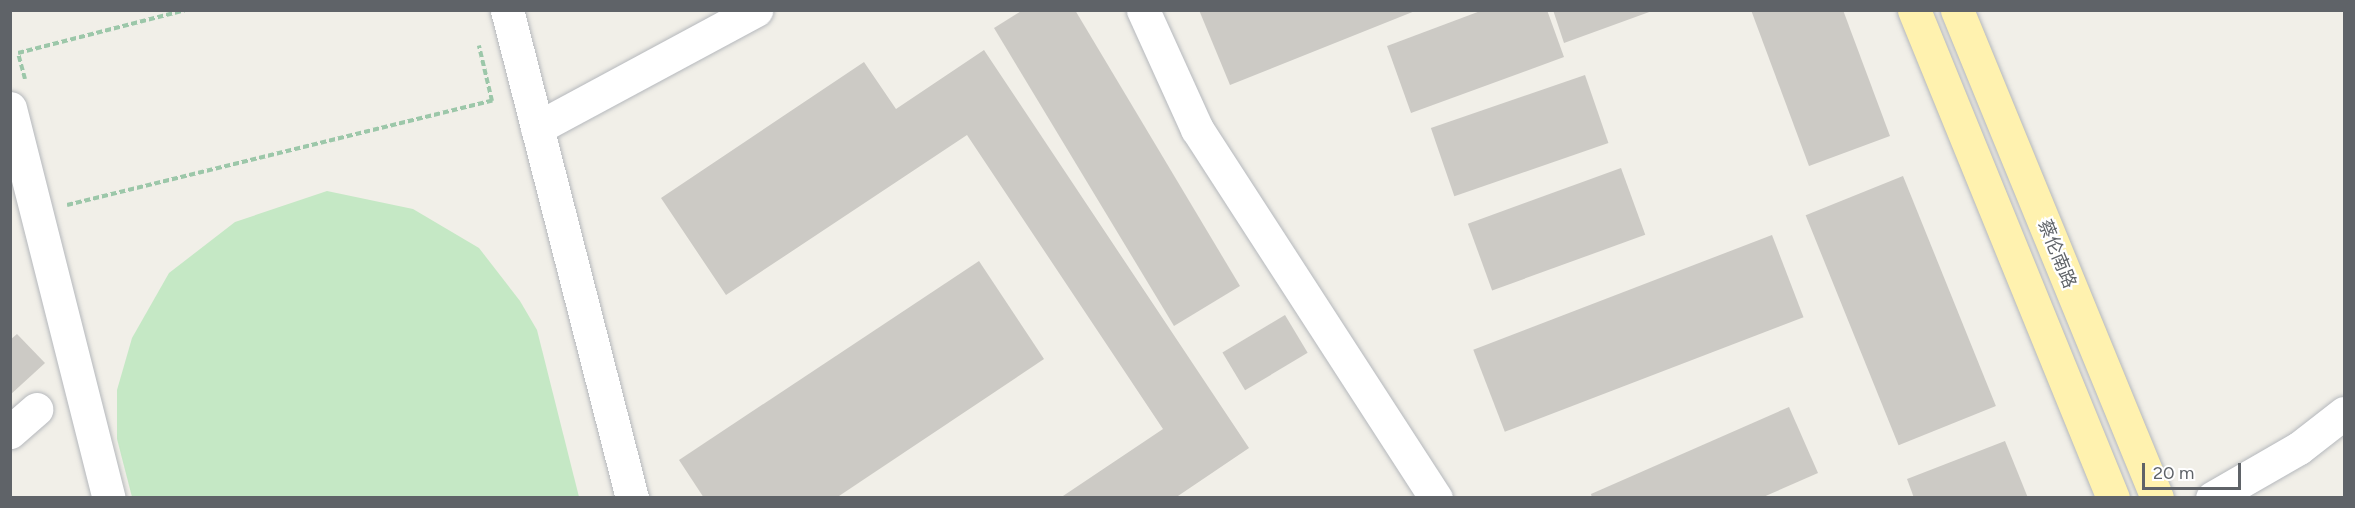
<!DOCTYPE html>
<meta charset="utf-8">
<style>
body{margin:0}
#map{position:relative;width:2355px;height:508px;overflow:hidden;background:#f1efe8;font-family:Figtree,"Noto Sans SC",sans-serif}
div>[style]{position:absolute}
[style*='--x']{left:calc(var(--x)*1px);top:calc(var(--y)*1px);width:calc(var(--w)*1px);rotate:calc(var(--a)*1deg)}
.green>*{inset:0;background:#c5e8c5}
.building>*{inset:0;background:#cccac5;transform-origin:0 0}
.path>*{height:4px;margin-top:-2px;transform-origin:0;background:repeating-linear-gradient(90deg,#9cc7a9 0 6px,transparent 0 9px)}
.roads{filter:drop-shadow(0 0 2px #b5b8bc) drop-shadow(0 0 2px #b5b8bc)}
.minor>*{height:33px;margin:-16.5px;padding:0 16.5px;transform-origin:16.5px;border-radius:16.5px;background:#fff}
.major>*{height:33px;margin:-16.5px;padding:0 16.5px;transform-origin:16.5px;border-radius:16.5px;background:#fff2af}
span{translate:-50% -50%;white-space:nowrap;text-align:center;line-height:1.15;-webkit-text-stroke:4.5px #fff;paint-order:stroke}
.street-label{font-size:18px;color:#5f6368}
.frame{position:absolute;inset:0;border:12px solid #5f6368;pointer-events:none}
.scale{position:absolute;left:2142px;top:463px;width:99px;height:27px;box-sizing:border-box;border:3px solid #5f6368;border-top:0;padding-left:8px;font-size:18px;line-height:21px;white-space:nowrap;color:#5f6368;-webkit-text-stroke:4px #fff;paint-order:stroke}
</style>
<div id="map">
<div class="green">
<i style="clip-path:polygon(327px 191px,413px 209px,479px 248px,520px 301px,537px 330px,579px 497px,132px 497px,117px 439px,117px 390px,132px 338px,169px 273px,235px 222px)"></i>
</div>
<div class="building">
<i style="clip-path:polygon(1023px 10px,1075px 10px,1240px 286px,1174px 326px,994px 28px)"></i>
<i style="clip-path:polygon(1199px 10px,1415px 10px,1415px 11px,1230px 85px)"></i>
<i style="clip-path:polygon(1483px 10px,1547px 10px,1564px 57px,1411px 113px,1387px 46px)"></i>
<i style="clip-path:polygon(1553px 10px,1652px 10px,1652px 11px,1564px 43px)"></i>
<i style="clip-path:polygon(1751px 10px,1843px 10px,1890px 136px,1809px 166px)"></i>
<i style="clip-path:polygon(984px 50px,1249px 448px,1175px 498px,1060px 498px,1163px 429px,967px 135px,726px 295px,661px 198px,864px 62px,896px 109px)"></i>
<i style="left:1585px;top:75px;width:72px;height:163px;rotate:71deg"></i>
<i style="left:1621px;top:168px;width:71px;height:163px;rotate:70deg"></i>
<i style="left:1903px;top:176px;width:248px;height:105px;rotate:68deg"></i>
<i style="left:1772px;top:235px;width:88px;height:320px;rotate:69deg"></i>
<i style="clip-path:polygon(979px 261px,1044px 359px,836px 498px,704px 498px,679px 460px)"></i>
<i style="left:1285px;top:315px;width:44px;height:73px;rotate:59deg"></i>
<i style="clip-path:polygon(17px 334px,45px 363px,10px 395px,10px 340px)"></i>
<i style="clip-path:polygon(1789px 407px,1818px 473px,1761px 498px,1592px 498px,1591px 494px)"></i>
<i style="clip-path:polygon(2005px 441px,2028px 498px,1914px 498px,1907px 479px)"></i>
</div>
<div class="path">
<i style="--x:25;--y:79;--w:27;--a:-105"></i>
<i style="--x:18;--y:53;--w:172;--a:-14.4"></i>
<i style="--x:67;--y:205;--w:438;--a:-13.8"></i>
<i style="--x:492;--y:101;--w:57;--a:-103.3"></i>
</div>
<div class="roads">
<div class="minor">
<i style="--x:507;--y:10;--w:504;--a:75.63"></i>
<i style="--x:1143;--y:10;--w:131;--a:65.6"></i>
<i style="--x:1197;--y:129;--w:440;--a:57.1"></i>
<i style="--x:10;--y:108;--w:402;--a:75.8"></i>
<i style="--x:537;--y:128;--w:249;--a:-28.3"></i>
<i style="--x:10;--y:432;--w:35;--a:-41"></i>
<i style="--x:2212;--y:498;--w:100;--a:-29.9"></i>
<i style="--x:2299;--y:448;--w:57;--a:-37.9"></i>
</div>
<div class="major">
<i style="--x:1914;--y:10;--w:527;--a:67.82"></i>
<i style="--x:1957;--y:10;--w:527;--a:67.71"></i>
</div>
</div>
<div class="street-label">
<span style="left:2057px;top:254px;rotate:68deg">蔡伦南路</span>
</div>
<div class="frame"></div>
<div class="scale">20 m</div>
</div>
